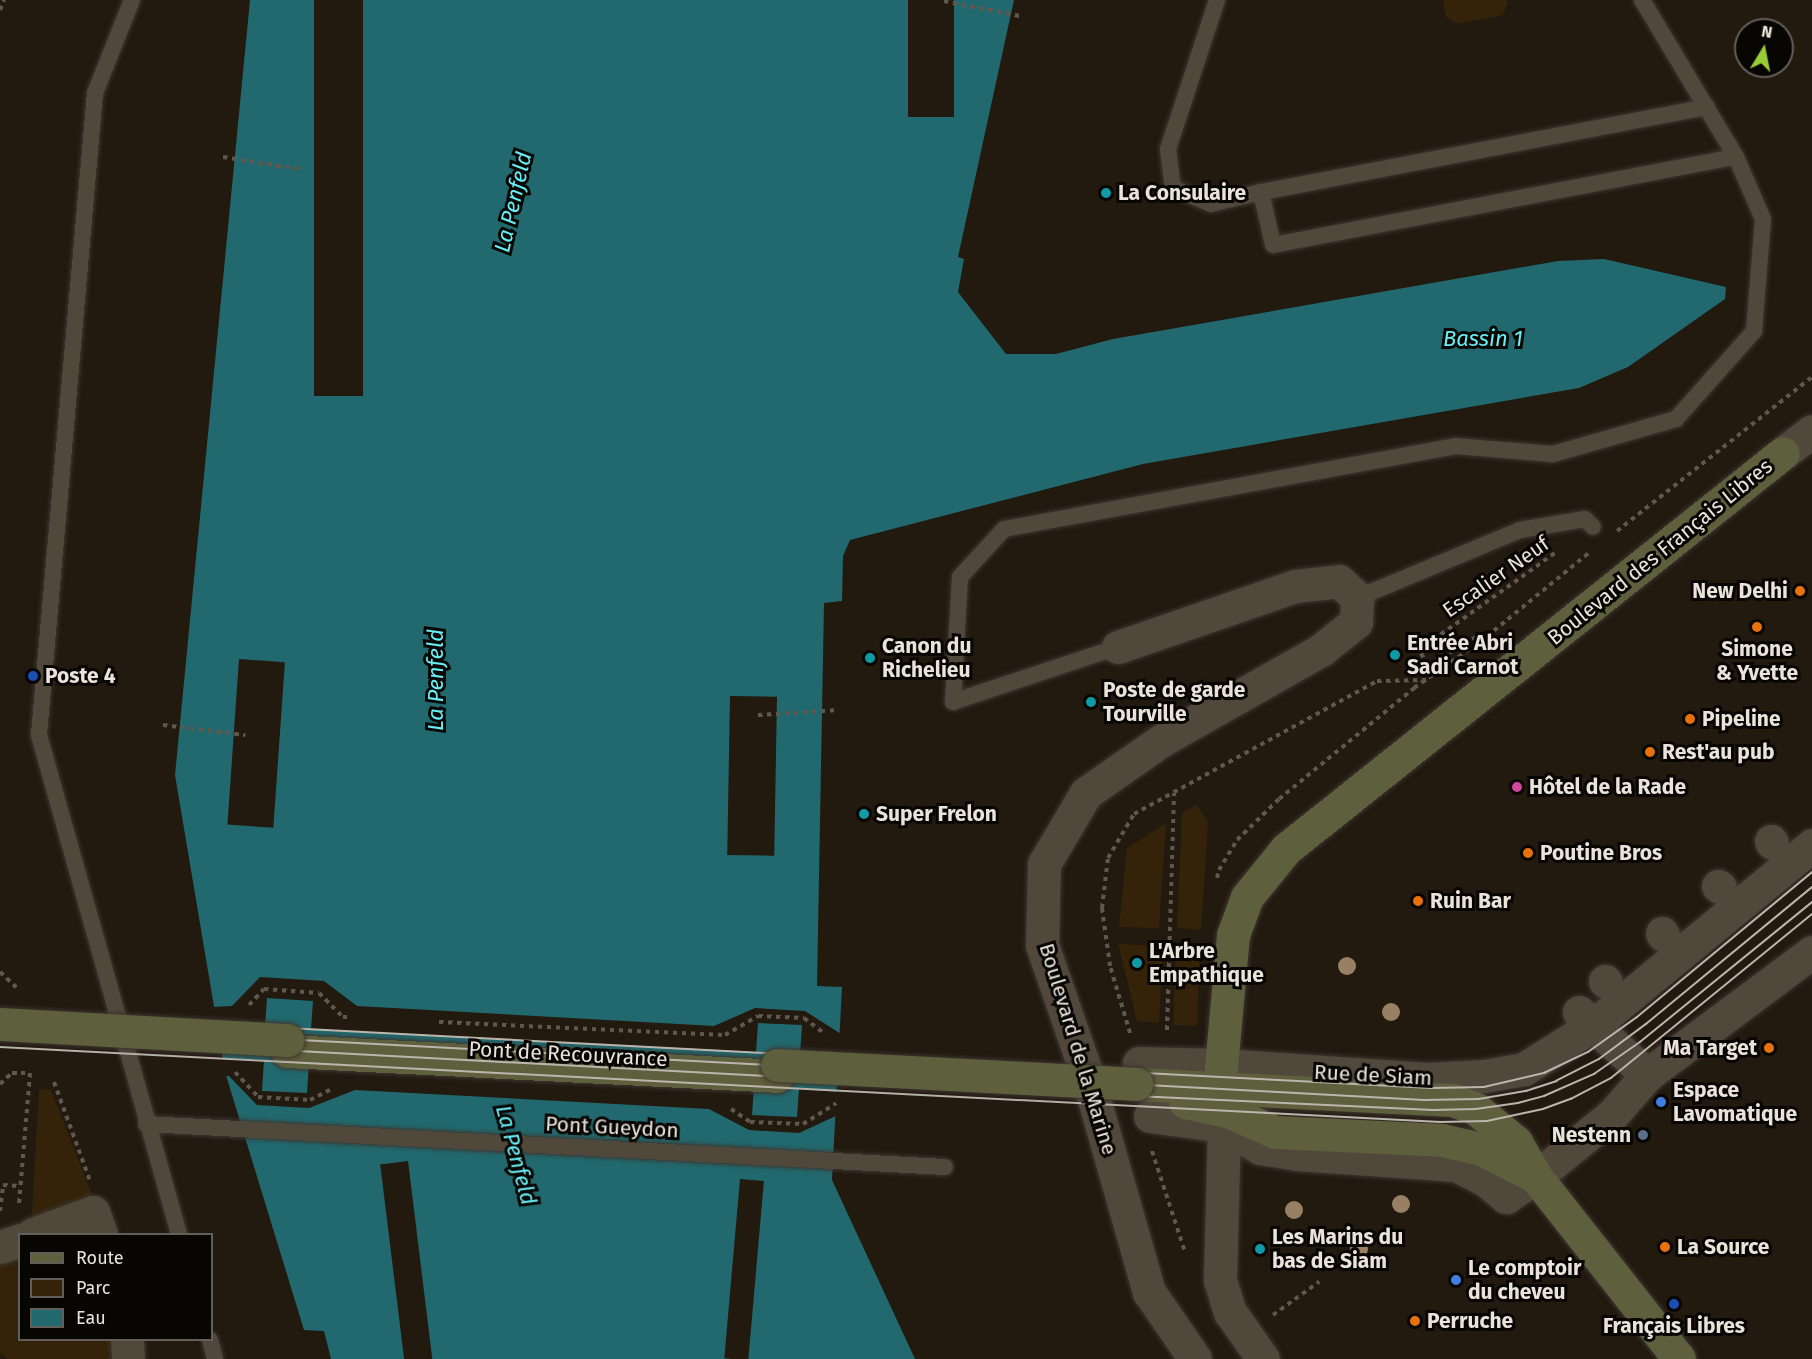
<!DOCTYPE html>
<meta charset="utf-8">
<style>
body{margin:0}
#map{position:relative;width:1812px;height:1359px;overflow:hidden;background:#22190f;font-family:"Fira Sans",sans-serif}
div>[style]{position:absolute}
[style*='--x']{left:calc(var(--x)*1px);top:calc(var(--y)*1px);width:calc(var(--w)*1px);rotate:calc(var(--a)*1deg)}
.green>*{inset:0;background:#342309;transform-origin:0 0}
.water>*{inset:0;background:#21696e}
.pier>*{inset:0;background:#22190f;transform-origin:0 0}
.path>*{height:4px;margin-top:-2px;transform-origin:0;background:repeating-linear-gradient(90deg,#60584f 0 4.5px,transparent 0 9px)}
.roads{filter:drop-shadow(0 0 2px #3c3630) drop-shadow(0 0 2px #3c3630)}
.lane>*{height:16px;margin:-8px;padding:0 8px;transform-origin:8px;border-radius:8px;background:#51483c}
.street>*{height:33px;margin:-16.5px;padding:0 16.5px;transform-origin:16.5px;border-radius:16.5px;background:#51483c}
.secondary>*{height:33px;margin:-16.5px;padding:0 16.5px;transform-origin:16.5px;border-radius:16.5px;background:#5e5f3d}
.tram>*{height:1.5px;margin:-0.75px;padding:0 0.75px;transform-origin:0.75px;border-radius:0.75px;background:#bcb5ad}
.path-bridge>*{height:4px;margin-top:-2px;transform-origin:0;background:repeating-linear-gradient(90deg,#60584f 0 4.5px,transparent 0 9px)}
.bridges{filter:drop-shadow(0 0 2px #3c3630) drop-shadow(0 0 2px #3c3630)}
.secondary-bridge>*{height:33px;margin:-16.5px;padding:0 16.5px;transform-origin:16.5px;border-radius:16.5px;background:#5e5f3d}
.trees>*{width:18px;height:18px;margin:-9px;border-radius:50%;background:#978063}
.dots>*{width:16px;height:16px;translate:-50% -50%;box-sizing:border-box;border:3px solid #080603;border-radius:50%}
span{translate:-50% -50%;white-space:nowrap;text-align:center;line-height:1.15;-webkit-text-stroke:6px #080603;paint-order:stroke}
.poi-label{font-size:21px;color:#e9e3dc;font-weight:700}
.left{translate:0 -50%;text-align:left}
.right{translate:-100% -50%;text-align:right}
.street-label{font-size:21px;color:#e9e3dc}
.water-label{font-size:22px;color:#68eef6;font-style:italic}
.legend{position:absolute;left:18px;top:1233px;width:195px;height:108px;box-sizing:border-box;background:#080603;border:2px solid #625e5a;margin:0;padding:8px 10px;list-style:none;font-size:18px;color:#e9e3dc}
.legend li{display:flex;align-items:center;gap:12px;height:30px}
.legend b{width:30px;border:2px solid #625e5a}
.north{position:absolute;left:1734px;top:18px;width:60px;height:60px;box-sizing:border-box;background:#080603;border:2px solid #625e5a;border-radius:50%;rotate:10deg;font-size:16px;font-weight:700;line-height:24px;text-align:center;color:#e9e3dc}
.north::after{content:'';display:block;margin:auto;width:21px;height:27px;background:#97cc38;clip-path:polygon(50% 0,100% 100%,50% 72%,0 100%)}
</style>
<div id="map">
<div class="green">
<i style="clip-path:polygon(1443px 0,1507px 0,1508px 2px,1503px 15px,1457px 24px,1446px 17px)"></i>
<i style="clip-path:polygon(1196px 805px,1208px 821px,1201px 930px,1177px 928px,1182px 813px)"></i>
<i style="clip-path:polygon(1166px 823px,1159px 928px,1119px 927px,1127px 848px)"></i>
<i style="clip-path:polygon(1118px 944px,1163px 946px,1159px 1023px,1137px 1021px)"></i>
<i style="left:1176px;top:945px;width:24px;height:80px;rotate:2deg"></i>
<i style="clip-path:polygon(39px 1089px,51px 1090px,95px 1202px,31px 1230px)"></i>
<i style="clip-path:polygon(19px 1254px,20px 1340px,110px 1340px,110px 1359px,7px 1359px,0 1353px,0 1265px)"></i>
</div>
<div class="water">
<i style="clip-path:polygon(250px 0,1014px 0,958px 257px,964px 259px,958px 292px,1006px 354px,1056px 354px,1113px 339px,1558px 261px,1604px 259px,1726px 287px,1725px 299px,1628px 367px,1579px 388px,1143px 464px,850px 540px,843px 556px,842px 601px,824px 603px,817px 986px,842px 987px,832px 1180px,915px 1359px,331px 1359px,324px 1331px,304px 1330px,225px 1072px,175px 775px)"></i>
</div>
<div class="pier">
<i style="left:314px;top:0;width:49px;height:396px"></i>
<i style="left:908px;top:0;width:46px;height:117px"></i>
<i style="left:239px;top:659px;width:46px;height:166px;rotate:4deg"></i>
<i style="left:730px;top:696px;width:47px;height:159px;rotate:1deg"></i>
<i style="clip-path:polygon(260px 977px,324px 981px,357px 1006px,714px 1026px,755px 1008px,805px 1011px,841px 1034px,840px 1056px,800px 1055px,802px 1025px,758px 1023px,756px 1052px,311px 1029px,313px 1001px,267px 998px,265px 1027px,215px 1024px,212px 1007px,232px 1006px)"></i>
<i style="clip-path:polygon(221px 1058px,264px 1060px,262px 1091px,307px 1093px,309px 1063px,754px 1087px,752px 1115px,797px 1117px,799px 1089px,839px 1092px,838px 1115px,799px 1133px,749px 1130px,709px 1109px,355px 1090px,309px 1108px,257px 1105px,229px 1076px,223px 1076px)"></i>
<i style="left:408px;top:1161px;width:200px;height:28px;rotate:83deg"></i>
<i style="left:740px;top:1179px;width:24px;height:180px;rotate:5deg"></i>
</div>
<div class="path">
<i style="--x:944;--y:1;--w:77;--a:11.2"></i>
<i style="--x:0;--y:10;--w:11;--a:-68"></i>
<i style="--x:223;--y:157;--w:78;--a:8.9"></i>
<i style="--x:1617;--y:531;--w:248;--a:-38.3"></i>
<i style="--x:1480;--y:642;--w:6;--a:-129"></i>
<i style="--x:1476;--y:637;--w:56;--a:149.7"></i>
<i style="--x:1428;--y:665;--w:17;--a:-121"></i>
<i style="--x:1419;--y:650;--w:171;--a:-35.5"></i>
<i style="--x:758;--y:715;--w:81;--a:-3.5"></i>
<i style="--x:163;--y:725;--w:83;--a:7"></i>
<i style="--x:1217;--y:878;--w:8;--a:-76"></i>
<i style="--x:1219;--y:870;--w:35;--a:-59"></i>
<i style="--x:1237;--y:840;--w:59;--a:-44.3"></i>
<i style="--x:1279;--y:799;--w:175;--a:-39.4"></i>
<i style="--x:1414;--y:688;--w:80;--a:-34.9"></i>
<i style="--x:1480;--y:642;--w:142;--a:-39.3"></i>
<i style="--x:0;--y:972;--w:26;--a:43"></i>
<i style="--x:319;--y:993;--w:34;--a:45"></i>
<i style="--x:343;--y:1017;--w:4;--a:0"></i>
<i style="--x:439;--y:1022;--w:286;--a:2.6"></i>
<i style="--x:725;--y:1035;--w:38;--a:-30"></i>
<i style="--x:1167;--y:1030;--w:237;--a:-88.3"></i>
<i style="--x:1130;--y:1033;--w:70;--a:-106.6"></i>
<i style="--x:1110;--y:966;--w:59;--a:-97.9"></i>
<i style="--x:1102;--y:908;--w:50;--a:-83.2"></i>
<i style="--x:1108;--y:858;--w:51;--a:-59.4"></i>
<i style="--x:1134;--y:814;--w:277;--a:-28.7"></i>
<i style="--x:1377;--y:681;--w:50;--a:-1.1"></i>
<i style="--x:54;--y:1082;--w:105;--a:70"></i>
<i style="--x:0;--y:1084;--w:16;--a:-43"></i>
<i style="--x:12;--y:1073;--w:18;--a:0"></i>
<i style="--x:30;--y:1073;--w:131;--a:94.8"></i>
<i style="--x:310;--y:1100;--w:25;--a:-27"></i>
<i style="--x:731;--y:1109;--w:23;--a:34"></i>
<i style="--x:1152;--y:1151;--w:106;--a:71.9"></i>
<i style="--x:0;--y:1211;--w:26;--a:-83"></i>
<i style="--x:3;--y:1185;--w:17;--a:3"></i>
<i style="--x:1273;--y:1315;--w:57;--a:-35.7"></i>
</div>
<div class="roads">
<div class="lane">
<i style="--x:132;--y:0;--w:100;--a:111.7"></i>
<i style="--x:95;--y:93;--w:644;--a:94.99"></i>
<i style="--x:39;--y:735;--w:518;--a:74.33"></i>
<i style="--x:1217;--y:0;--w:157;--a:108.2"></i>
<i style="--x:1168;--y:149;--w:39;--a:83"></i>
<i style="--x:1173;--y:188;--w:41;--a:22.8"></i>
<i style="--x:1211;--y:204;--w:51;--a:-13.5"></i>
<i style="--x:1707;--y:107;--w:454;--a:169.2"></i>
<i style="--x:1261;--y:192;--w:54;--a:77.2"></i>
<i style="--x:1273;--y:245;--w:471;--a:-10.8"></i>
<i style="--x:1357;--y:598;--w:177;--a:-22.6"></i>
<i style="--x:1520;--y:530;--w:66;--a:-9.6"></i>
<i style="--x:1585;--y:519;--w:11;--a:45"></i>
<i style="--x:1118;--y:647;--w:174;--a:161.6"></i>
<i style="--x:953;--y:702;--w:125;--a:-86.8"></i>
<i style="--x:960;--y:577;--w:65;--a:-47.5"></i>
<i style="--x:1004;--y:529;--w:459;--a:-10.4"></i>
<i style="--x:1455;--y:446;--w:98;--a:4.7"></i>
<i style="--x:1553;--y:454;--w:128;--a:-15.9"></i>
<i style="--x:1676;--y:419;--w:118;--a:-48.4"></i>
<i style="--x:1754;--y:331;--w:112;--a:-85.4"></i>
<i style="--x:1763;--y:219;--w:68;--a:-113.5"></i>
<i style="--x:1736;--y:157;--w:183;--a:-120.9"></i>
<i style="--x:146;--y:1124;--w:800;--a:3.08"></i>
<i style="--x:210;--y:1340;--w:20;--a:75"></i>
</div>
<div class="street">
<i style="--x:1783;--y:453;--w:36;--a:-37"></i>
<i style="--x:1118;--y:647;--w:187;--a:-19"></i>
<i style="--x:1295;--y:586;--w:44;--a:-6.5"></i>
<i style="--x:1339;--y:581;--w:25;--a:43"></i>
<i style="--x:1357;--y:598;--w:24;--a:92"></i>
<i style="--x:1356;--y:622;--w:45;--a:141.3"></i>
<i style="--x:1321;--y:650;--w:183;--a:150.5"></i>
<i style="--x:1162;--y:740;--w:93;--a:145.1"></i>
<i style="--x:1086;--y:793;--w:82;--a:120.6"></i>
<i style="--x:1044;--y:864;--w:81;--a:91.4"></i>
<i style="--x:1042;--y:945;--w:141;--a:70.9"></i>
<i style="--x:1088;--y:1078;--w:223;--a:74.1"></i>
<i style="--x:1149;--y:1292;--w:81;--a:55.5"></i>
<i style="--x:1771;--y:841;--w:2;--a:63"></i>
<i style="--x:1718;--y:886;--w:2;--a:27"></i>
<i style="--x:1662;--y:933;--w:2;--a:63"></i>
<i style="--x:1605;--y:981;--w:1;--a:45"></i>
<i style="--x:1579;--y:1012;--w:93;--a:42.8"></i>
<i style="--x:1647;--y:1075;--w:206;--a:-36.7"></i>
<i style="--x:1139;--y:1063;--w:83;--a:1.4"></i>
<i style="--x:1222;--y:1065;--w:206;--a:3.9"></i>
<i style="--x:1428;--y:1079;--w:56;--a:-3.1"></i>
<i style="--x:1484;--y:1076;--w:41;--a:-9.9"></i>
<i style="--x:1524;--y:1069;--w:83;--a:-32.2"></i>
<i style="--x:1594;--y:1025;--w:283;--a:-39.5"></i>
<i style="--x:1150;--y:1116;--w:75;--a:7.7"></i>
<i style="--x:1224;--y:1126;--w:42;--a:31.4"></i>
<i style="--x:1260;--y:1148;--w:37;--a:9"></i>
<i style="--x:1297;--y:1154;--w:159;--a:4"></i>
<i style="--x:1456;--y:1165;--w:35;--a:27"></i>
<i style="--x:1487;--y:1181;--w:25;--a:40"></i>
<i style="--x:1506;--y:1197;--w:36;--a:-34"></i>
<i style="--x:1536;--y:1177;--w:99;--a:-39.3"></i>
<i style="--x:1613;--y:1114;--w:52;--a:-48.9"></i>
<i style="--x:1224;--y:1126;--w:154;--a:91.5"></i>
<i style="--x:1220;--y:1280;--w:34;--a:73"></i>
<i style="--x:1230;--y:1312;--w:57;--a:54.9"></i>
<i style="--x:33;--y:1234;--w:64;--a:-20.1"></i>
<i style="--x:93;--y:1212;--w:23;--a:70"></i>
<i style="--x:0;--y:1247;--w:21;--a:-19"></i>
<i style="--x:127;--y:1340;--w:19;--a:87"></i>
</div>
<div class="secondary">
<i style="--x:287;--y:1051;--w:491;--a:2.9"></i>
<i style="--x:1136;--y:1084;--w:317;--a:2.9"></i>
<i style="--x:1453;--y:1100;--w:25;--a:21"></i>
<i style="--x:1476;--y:1109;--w:52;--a:39.5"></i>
<i style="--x:1516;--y:1142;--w:40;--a:60.3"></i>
<i style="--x:1536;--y:1177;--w:231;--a:51.8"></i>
<i style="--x:1219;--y:1089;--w:155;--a:-84.8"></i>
<i style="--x:1233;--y:935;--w:40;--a:-69.8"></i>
<i style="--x:1247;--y:897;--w:62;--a:-50.9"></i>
<i style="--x:1286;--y:849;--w:635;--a:-38.55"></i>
<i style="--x:1185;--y:1102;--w:43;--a:12.1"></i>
<i style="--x:1227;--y:1111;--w:52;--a:23.6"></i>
<i style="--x:1275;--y:1132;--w:167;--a:2.7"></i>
<i style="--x:1442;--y:1140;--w:40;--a:13"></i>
<i style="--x:1481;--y:1149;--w:62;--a:27"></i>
</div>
</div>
<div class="tram">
<i style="--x:0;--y:1013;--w:1433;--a:3"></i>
<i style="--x:1431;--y:1088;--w:53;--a:-1.1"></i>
<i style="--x:1484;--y:1087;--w:62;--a:-13.1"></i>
<i style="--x:1544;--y:1073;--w:49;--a:-25.5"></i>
<i style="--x:1588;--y:1052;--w:60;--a:-35.5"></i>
<i style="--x:1637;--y:1017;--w:227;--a:-39.6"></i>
<i style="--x:0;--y:1024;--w:1298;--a:3.05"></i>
<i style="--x:1296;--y:1093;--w:128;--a:3.1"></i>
<i style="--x:1424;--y:1100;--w:55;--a:-1"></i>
<i style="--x:1479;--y:1099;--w:48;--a:-9.7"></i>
<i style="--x:1526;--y:1091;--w:32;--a:-18"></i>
<i style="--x:1556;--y:1081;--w:48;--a:-27.1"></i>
<i style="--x:1599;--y:1059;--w:59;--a:-36.7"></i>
<i style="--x:1646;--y:1024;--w:215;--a:-39.5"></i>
<i style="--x:0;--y:1035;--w:1138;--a:3.07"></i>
<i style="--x:1136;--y:1096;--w:297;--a:2.7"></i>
<i style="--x:1433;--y:1110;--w:43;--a:-1.3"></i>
<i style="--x:1476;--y:1109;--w:42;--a:-8.1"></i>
<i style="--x:1518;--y:1103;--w:27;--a:-15"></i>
<i style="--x:1544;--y:1096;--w:55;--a:-23.7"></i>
<i style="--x:1594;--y:1074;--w:56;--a:-34.8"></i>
<i style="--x:1640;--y:1042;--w:222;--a:-39.1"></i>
<i style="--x:0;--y:1047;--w:1442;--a:2.98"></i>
<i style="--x:1440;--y:1122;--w:47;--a:-1.2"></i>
<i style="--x:1487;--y:1121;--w:57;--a:-12.1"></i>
<i style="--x:1543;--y:1109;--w:30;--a:-20"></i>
<i style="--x:1571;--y:1099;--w:45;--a:-27.7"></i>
<i style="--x:1611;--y:1078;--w:259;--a:-39.2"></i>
</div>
<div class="path-bridge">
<i style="--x:249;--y:1005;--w:22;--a:-47"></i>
<i style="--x:264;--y:989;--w:55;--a:4.2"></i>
<i style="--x:758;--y:1016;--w:46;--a:2.5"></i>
<i style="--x:804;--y:1018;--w:25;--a:37"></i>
<i style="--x:235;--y:1072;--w:34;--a:47"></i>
<i style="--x:258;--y:1097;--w:52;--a:3.3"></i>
<i style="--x:750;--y:1122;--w:53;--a:2.2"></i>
<i style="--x:803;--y:1124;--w:39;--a:-32"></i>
</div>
<div class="bridges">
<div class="secondary-bridge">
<i style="--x:0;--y:1024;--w:288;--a:3.2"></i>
<i style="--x:777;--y:1065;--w:360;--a:3"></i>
</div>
</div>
<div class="trees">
<i style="left:1347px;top:966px"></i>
<i style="left:1391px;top:1012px"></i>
<i style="left:1401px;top:1204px"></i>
<i style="left:1294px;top:1210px"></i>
<i style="left:1359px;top:1249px"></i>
</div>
<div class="dots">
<i style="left:1106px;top:193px;background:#0f9aa8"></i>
<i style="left:1800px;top:591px;background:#e8710a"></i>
<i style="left:1757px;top:627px;background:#e8710a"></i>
<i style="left:1395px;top:655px;background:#0f9aa8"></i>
<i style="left:870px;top:658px;background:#0f9aa8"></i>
<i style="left:33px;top:676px;background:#1a4fb4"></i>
<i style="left:1091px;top:702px;background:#0f9aa8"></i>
<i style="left:1690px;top:719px;background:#e8710a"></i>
<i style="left:1650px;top:752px;background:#e8710a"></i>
<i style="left:1517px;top:787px;background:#d1479c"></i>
<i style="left:864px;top:814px;background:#0f9aa8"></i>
<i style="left:1528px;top:853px;background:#e8710a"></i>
<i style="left:1418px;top:901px;background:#e8710a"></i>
<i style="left:1137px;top:963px;background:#0f9aa8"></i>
<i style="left:1769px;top:1048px;background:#e8710a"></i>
<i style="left:1661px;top:1102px;background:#3f7fe0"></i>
<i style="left:1643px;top:1135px;background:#5c6f8a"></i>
<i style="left:1665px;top:1247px;background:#e8710a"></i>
<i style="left:1260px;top:1249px;background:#0f9aa8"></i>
<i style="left:1456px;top:1280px;background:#3f7fe0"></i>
<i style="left:1674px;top:1304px;background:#1a4fb4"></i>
<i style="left:1415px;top:1321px;background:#e8710a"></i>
</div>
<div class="poi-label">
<span class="left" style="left:1118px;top:193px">La Consulaire</span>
<span class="right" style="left:1788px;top:591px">New Delhi</span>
<span class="left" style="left:1407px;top:655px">Entrée Abri<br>Sadi Carnot</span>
<span class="left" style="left:882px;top:658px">Canon du<br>Richelieu</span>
<span style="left:1757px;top:661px">Simone<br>&amp; Yvette</span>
<span class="left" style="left:45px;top:676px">Poste 4</span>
<span class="left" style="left:1103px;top:702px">Poste de garde<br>Tourville</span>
<span class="left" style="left:1702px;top:719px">Pipeline</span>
<span class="left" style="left:1662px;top:752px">Rest'au pub</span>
<span class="left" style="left:1529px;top:787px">Hôtel de la Rade</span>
<span class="left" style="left:876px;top:814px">Super Frelon</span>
<span class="left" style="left:1540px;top:853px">Poutine Bros</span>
<span class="left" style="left:1430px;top:901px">Ruin Bar</span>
<span class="left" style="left:1149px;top:963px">L'Arbre<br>Empathique</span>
<span class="right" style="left:1757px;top:1048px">Ma Target</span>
<span class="left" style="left:1673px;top:1102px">Espace<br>Lavomatique</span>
<span class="right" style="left:1631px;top:1135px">Nestenn</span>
<span class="left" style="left:1272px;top:1249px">Les Marins du<br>bas de Siam</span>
<span class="left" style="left:1677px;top:1247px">La Source</span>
<span class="left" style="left:1468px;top:1280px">Le comptoir<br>du cheveu</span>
<span class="left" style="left:1427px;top:1321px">Perruche</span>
<span style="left:1674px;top:1326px">Français Libres</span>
</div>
<div class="street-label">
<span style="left:1660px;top:552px;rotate:-39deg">Boulevard des Français Libres</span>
<span style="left:1496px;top:577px;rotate:-35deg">Escalier Neuf</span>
<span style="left:1078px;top:1049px;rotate:73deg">Boulevard de la Marine</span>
<span style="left:568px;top:1054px;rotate:3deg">Pont de Recouvrance</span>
<span style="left:1373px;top:1075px;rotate:3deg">Rue de Siam</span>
<span style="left:612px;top:1127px;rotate:3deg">Pont Gueydon</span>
</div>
<div class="water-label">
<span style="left:513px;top:202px;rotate:-77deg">La Penfeld</span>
<span style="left:1483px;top:339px">Bassin 1</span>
<span style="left:436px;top:680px;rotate:-90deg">La Penfeld</span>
<span style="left:516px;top:1155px;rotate:75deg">La Penfeld</span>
</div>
<ul class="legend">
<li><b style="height:8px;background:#5e5f3d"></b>Route</li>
<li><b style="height:16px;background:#342309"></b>Parc</li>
<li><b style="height:16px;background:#21696e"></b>Eau</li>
</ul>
<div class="north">N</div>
</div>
